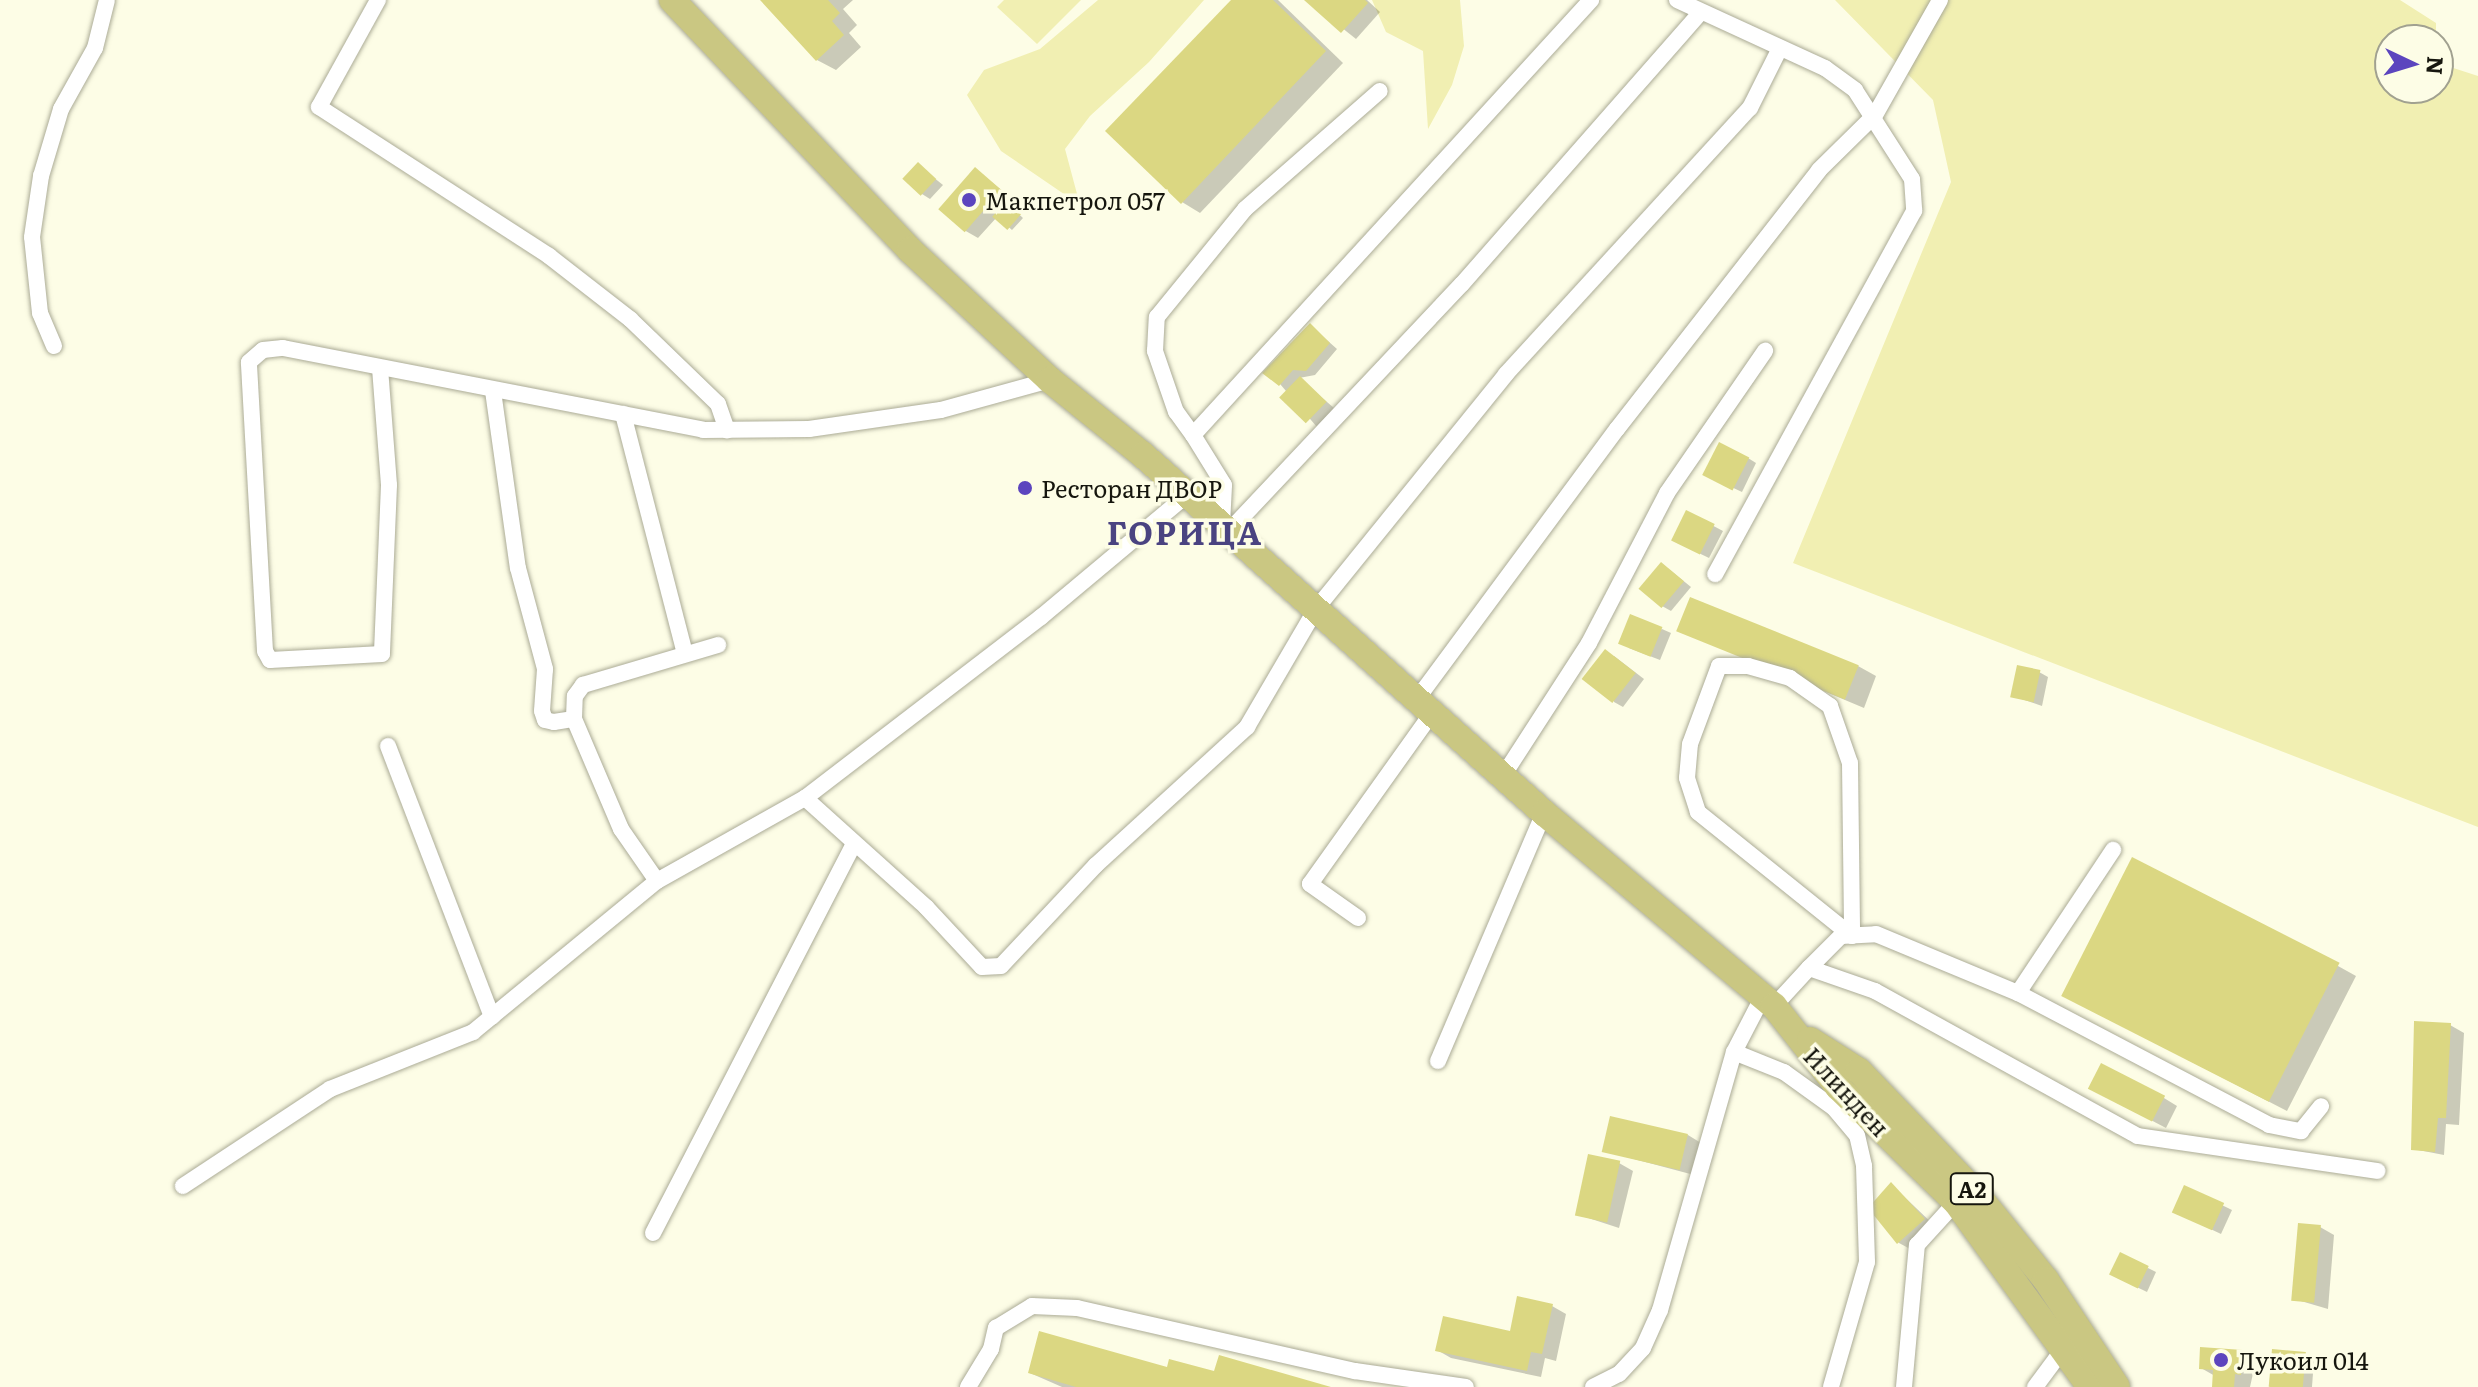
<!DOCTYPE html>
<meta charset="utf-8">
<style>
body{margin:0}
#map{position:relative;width:2478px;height:1387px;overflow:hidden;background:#fdfde6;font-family:Literata,serif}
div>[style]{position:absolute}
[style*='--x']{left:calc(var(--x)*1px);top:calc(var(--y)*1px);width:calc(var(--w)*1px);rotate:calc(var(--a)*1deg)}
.green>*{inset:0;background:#f1efb2}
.shadow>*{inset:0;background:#0003}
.building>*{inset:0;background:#dbd782;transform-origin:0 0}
.roads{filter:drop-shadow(0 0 2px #abab96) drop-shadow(0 0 2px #abab96)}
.minor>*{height:16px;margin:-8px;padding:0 8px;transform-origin:8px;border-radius:8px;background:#fff}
.primary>*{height:26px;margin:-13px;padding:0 13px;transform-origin:13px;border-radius:13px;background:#cac782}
.dots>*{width:22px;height:22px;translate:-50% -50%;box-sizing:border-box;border:4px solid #fdfde6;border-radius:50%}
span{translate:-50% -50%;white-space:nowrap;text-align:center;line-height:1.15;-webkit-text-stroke:7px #fdfde6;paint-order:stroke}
.shield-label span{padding:2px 6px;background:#fdfde6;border:2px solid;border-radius:6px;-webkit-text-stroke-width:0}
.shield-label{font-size:22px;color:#16160e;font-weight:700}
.poi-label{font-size:24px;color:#16160e}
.left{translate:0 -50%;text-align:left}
.street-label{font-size:24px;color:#16160e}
.district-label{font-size:32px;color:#4a4381;font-weight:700;letter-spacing:2px}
.north{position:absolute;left:2374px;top:24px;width:80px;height:80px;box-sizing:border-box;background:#fdfde6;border:2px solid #a1a190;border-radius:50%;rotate:94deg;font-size:22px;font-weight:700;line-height:32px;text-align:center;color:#16160e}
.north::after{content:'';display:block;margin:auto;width:28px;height:36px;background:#5c45be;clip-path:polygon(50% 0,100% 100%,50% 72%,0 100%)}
</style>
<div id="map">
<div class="green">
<i style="clip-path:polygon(1004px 0,1081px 0,1037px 44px,997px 7px)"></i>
<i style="clip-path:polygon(1098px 0,1204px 0,1149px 62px,1090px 116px,1065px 149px,1080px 205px,1001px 151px,967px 95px,984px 70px,1040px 49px)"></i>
<i style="clip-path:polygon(1372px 0,1460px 0,1464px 46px,1452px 85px,1428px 129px,1423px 51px,1386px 32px)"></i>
<i style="clip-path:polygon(1835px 0,2400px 0,2436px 23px,2436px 40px,2390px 40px,2390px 88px,2438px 88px,2438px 63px,2478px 76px,2478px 827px,1793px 563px,1951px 182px,1933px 100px)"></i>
</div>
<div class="shadow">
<i style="clip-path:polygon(763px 0,853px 0,843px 9px,857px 25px,849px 33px,861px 47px,836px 70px,817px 60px)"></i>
<i style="clip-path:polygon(1233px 0,1278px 0,1343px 63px,1200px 213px,1182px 202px)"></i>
<i style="clip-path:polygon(1307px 0,1367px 0,1380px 12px,1356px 39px)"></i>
<i style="clip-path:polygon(918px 165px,943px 185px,930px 199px,922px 194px)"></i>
<i style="clip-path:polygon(976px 170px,1013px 199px,1008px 204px,1023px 218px,1012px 230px,997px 217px,978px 238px,964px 230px)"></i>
<i style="clip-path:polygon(1311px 326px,1337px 349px,1315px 375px,1299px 378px,1334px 408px,1317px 427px,1280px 384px)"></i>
<i style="clip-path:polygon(1748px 458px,1756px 463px,1742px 492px,1714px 479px)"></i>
<i style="clip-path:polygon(1687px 512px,1723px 531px,1709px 558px,1682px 545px)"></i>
<i style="clip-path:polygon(1670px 570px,1691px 587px,1671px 611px,1662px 606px)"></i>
<i style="clip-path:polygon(1662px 629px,1671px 633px,1660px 660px,1629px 648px)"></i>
<i style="clip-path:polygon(1679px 630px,1858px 666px,1876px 676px,1864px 708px)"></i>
<i style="clip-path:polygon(1614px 656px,1644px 679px,1623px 707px,1614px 702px)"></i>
<i style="clip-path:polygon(2039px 672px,2048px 677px,2042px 706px,2013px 696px)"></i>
<i style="clip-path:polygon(2338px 966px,2356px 976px,2287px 1111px,2082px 1005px)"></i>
<i style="clip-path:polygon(2416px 1023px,2450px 1025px,2464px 1033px,2459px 1125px,2446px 1124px,2444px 1155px,2413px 1149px)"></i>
<i style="clip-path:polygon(2103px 1095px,2164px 1098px,2177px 1106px,2166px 1128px)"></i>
<i style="clip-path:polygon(1688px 1135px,1701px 1143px,1694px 1175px,1604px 1151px)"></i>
<i style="clip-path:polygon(1619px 1163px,1633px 1171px,1619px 1228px,1576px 1214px)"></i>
<i style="clip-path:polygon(1892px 1185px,1937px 1228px,1912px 1250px,1899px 1243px,1871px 1208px)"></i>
<i style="clip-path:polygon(2185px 1187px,2232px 1210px,2221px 1234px,2183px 1216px)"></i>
<i style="clip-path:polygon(2320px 1227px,2334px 1235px,2328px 1309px,2294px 1299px)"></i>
<i style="clip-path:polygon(2148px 1268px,2156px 1272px,2147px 1292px,2120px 1279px)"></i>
<i style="clip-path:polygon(1552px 1306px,1566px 1314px,1556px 1361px,1545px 1358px,1541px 1377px,1451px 1358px,1437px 1350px,1512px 1333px)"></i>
<i style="clip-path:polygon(2242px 1352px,2256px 1360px,2250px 1387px,2214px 1387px,2215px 1376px,2201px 1368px)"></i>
<i style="clip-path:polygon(2306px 1354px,2314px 1359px,2312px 1387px,2271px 1387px)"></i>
<i style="clip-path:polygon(1168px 1369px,1216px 1374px,1327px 1387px,1062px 1387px,1030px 1373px)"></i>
</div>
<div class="building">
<i style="clip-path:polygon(760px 0,828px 0,840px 13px,832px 21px,844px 35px,816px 61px)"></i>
<i style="clip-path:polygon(1231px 0,1273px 0,1326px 51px,1181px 204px,1105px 131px)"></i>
<i style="clip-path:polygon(1304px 0,1365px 0,1368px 3px,1341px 33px)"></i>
<i style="left:918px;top:162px;width:25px;height:23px;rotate:43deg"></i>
<i style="left:975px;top:167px;width:35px;height:56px;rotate:41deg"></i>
<i style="left:1006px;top:201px;width:20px;height:21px;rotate:41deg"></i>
<i style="clip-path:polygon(1310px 323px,1330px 343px,1306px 371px,1293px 370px,1279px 386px,1262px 373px)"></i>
<i style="left:1300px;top:376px;width:37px;height:30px;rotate:44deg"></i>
<i style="left:1719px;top:442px;width:34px;height:37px;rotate:27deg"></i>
<i style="left:1686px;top:510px;width:32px;height:34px;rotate:26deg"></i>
<i style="left:1661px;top:562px;width:30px;height:35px;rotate:40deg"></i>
<i style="left:1690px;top:597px;width:182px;height:37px;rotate:22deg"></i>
<i style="left:1630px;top:614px;width:35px;height:32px;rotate:22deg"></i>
<i style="left:1605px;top:649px;width:39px;height:38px;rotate:38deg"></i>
<i style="left:2017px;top:665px;width:24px;height:33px;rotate:12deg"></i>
<i style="left:2132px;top:857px;width:233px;height:156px;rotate:27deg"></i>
<i style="clip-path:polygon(2414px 1021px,2451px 1023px,2446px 1118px,2438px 1118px,2435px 1152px,2411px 1150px)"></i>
<i style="left:2101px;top:1063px;width:72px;height:29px;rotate:27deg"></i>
<i style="left:1610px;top:1116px;width:80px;height:37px;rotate:13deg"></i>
<i style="left:1588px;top:1154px;width:33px;height:63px;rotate:12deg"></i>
<i style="clip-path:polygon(1891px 1182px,1925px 1219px,1897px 1244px,1868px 1208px)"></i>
<i style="left:2184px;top:1185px;width:44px;height:30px;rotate:24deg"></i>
<i style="left:2298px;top:1223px;width:23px;height:78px;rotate:5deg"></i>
<i style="left:2120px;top:1252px;width:32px;height:25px;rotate:26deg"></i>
<i style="clip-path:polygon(1517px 1296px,1553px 1304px,1542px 1354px,1531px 1352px,1527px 1371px,1435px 1351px,1443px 1316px,1510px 1331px)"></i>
<i style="clip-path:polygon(1039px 1331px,1167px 1367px,1169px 1359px,1214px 1371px,1219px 1355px,1331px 1387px,1076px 1387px,1028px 1373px)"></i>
<i style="clip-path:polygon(2200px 1347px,2243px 1350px,2241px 1375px,2235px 1374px,2234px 1387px,2212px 1387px,2213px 1370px,2199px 1369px)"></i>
<i style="left:2272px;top:1349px;width:34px;height:38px;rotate:5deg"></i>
</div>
<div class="roads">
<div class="minor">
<i style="--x:378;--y:0;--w:122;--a:118.9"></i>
<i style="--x:319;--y:107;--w:274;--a:32.9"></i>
<i style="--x:549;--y:256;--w:103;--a:37.9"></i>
<i style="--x:630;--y:319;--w:122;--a:44"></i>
<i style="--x:718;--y:404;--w:28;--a:71"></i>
<i style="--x:1677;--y:0;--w:163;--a:24.7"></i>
<i style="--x:1825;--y:68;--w:37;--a:36"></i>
<i style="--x:1855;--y:90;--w:106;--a:57.4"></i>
<i style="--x:1912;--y:179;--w:32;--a:86"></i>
<i style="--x:1914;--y:211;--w:414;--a:118.7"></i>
<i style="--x:54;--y:346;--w:36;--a:-113"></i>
<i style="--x:40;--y:313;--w:76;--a:-96"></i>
<i style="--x:32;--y:237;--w:62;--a:-81.6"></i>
<i style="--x:41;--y:176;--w:70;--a:-73.4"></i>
<i style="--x:61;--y:109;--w:70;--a:-60.9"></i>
<i style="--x:95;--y:48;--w:49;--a:-76"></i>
<i style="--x:380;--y:368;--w:117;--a:85.6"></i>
<i style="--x:389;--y:485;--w:169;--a:92.4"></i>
<i style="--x:382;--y:654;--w:112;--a:176.9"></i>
<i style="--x:270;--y:660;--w:10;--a:-119"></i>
<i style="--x:265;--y:651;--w:289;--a:-93.2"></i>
<i style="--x:249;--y:362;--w:18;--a:-41"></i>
<i style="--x:263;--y:350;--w:20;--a:-6"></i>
<i style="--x:283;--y:348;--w:428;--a:11"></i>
<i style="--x:703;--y:430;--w:106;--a:-0.5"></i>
<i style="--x:809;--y:429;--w:133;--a:-8.2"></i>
<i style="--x:941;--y:410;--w:113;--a:-15.4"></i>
<i style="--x:493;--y:391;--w:179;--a:82"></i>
<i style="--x:518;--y:568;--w:105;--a:75"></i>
<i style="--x:545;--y:669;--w:42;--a:94.1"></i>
<i style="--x:542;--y:711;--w:9;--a:72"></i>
<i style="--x:545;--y:720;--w:9;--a:13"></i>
<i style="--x:554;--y:722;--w:20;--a:-9"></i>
<i style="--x:623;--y:414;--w:247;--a:75.5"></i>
<i style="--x:1193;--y:435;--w:29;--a:-126"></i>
<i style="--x:1176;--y:412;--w:65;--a:-109"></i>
<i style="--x:1155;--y:351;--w:34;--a:-87"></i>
<i style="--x:1157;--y:317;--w:139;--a:-50.8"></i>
<i style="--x:1245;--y:209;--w:179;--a:-41.2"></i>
<i style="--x:1222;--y:524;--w:39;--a:-87"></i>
<i style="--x:1224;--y:485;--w:59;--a:-121.8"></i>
<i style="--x:1193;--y:435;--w:590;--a:-47.54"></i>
<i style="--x:1230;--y:530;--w:338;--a:-46.7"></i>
<i style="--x:1462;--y:284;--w:361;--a:-48.7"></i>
<i style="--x:1719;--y:666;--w:29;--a:0"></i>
<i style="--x:1748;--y:666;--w:44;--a:15.9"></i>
<i style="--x:1790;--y:678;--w:49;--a:35"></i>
<i style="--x:1830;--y:706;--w:60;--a:70.7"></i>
<i style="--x:1850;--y:763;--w:173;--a:89.3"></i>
<i style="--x:1852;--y:936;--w:198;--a:-141.2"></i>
<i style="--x:1698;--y:812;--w:36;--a:-108"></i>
<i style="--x:1687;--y:778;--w:34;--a:-85"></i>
<i style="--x:1690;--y:744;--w:83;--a:-69.6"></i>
<i style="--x:1417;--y:699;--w:336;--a:-53.5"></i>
<i style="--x:1617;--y:429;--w:328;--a:-52"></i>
<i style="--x:1819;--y:170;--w:78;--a:-44.5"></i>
<i style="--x:1875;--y:115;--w:132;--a:-60.5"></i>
<i style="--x:388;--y:746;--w:290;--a:69"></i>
<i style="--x:1503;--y:776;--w:158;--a:-57.1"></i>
<i style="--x:1589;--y:643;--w:169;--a:-62.5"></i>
<i style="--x:1667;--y:493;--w:173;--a:-55.4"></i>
<i style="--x:805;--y:798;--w:163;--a:42"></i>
<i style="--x:926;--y:907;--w:82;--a:47"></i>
<i style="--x:982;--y:967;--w:19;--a:-3"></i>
<i style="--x:1001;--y:966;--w:139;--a:-46.8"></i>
<i style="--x:1096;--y:865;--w:205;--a:-42.4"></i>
<i style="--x:1247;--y:727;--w:137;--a:-59.7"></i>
<i style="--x:1316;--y:609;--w:302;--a:-51"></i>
<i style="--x:1506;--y:374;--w:361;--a:-47.5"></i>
<i style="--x:1750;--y:108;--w:65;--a:-63.4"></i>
<i style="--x:657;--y:881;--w:63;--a:-124.7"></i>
<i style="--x:621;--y:829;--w:120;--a:-113.1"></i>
<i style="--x:574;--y:719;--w:23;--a:-88"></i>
<i style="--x:575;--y:696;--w:14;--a:-54"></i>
<i style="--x:583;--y:685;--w:141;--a:-16.5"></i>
<i style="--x:1358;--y:918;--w:59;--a:-144.7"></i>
<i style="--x:1310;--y:884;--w:210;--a:-54.5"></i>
<i style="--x:1809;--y:968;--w:45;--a:-45"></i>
<i style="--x:1841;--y:936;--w:35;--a:-3"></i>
<i style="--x:1876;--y:934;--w:154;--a:22.6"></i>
<i style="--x:2018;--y:993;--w:172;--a:-56.4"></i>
<i style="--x:2018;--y:993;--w:284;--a:27.7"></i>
<i style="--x:2269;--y:1125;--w:33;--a:11"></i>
<i style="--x:2301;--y:1131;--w:32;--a:-51"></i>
<i style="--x:1774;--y:1006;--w:52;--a:-47.4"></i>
<i style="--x:1809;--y:968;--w:70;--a:19.2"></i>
<i style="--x:1875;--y:991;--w:300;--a:28.9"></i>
<i style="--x:2138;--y:1136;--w:242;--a:8.3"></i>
<i style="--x:1734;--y:1052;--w:54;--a:21.8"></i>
<i style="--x:1784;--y:1072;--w:62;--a:35.8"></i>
<i style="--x:1834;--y:1108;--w:35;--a:50"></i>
<i style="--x:1857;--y:1135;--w:32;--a:77"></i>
<i style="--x:1864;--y:1166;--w:96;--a:88.2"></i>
<i style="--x:1867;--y:1262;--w:130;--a:106.1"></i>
<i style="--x:1438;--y:1061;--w:270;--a:-66.9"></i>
<i style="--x:183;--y:1186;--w:176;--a:-33.4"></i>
<i style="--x:330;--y:1089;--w:154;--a:-21.7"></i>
<i style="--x:473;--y:1032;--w:238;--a:-39.4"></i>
<i style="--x:657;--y:881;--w:170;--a:-29.3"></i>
<i style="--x:805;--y:798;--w:297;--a:-37.5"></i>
<i style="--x:1041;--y:617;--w:192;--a:-39.9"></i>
<i style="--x:653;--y:1233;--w:436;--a:-62.7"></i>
<i style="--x:968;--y:1387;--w:44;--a:-58.8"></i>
<i style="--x:991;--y:1349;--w:22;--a:-77"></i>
<i style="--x:996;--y:1328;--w:42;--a:-31.4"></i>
<i style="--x:1032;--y:1306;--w:45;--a:2.5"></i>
<i style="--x:1077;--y:1308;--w:285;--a:12.8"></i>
<i style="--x:1355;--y:1371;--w:112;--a:8.2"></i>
<i style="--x:1593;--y:1387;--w:29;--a:-27"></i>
<i style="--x:1619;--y:1374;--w:35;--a:-47"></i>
<i style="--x:1643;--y:1348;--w:42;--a:-65.9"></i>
<i style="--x:1660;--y:1310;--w:268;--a:-74"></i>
<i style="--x:1734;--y:1052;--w:63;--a:-62.6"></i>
<i style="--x:1904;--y:1387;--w:143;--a:-84.8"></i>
<i style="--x:1917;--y:1245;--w:58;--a:-47.8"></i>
<i style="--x:2035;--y:1387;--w:49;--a:-53.4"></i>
</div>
<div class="primary">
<i style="--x:672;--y:0;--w:345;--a:46.4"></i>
<i style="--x:910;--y:250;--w:191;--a:42.9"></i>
<i style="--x:1050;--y:380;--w:119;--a:38.9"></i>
<i style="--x:1143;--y:455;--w:538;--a:41.76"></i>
<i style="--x:1544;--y:813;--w:300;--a:40"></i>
<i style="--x:1774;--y:1006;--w:103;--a:51.7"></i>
<i style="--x:1838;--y:1087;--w:165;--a:44.3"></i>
<i style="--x:1956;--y:1202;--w:228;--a:54.1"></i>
<i style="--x:1810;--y:1040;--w:58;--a:32.3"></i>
<i style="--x:1859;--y:1071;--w:168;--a:46.2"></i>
<i style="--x:1975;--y:1192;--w:113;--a:51.1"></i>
<i style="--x:2046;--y:1280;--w:128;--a:56.4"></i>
</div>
</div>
<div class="dots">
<i style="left:969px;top:200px;background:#5c45be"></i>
<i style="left:1025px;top:488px;background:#5c45be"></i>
<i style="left:2221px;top:1360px;background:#5c45be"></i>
</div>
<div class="shield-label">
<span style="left:1972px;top:1189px">A2</span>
</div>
<div class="poi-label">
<span class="left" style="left:985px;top:200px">Макпетрол 057</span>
<span class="left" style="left:1041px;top:488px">Ресторан ДВОР</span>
<span class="left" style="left:2237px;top:1360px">Лукоил 014</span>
</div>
<div class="street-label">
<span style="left:1847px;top:1091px;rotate:47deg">Илинден</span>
</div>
<div class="district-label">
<span style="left:1185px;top:531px">ГОРИЦА</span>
</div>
<div class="north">N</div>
</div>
